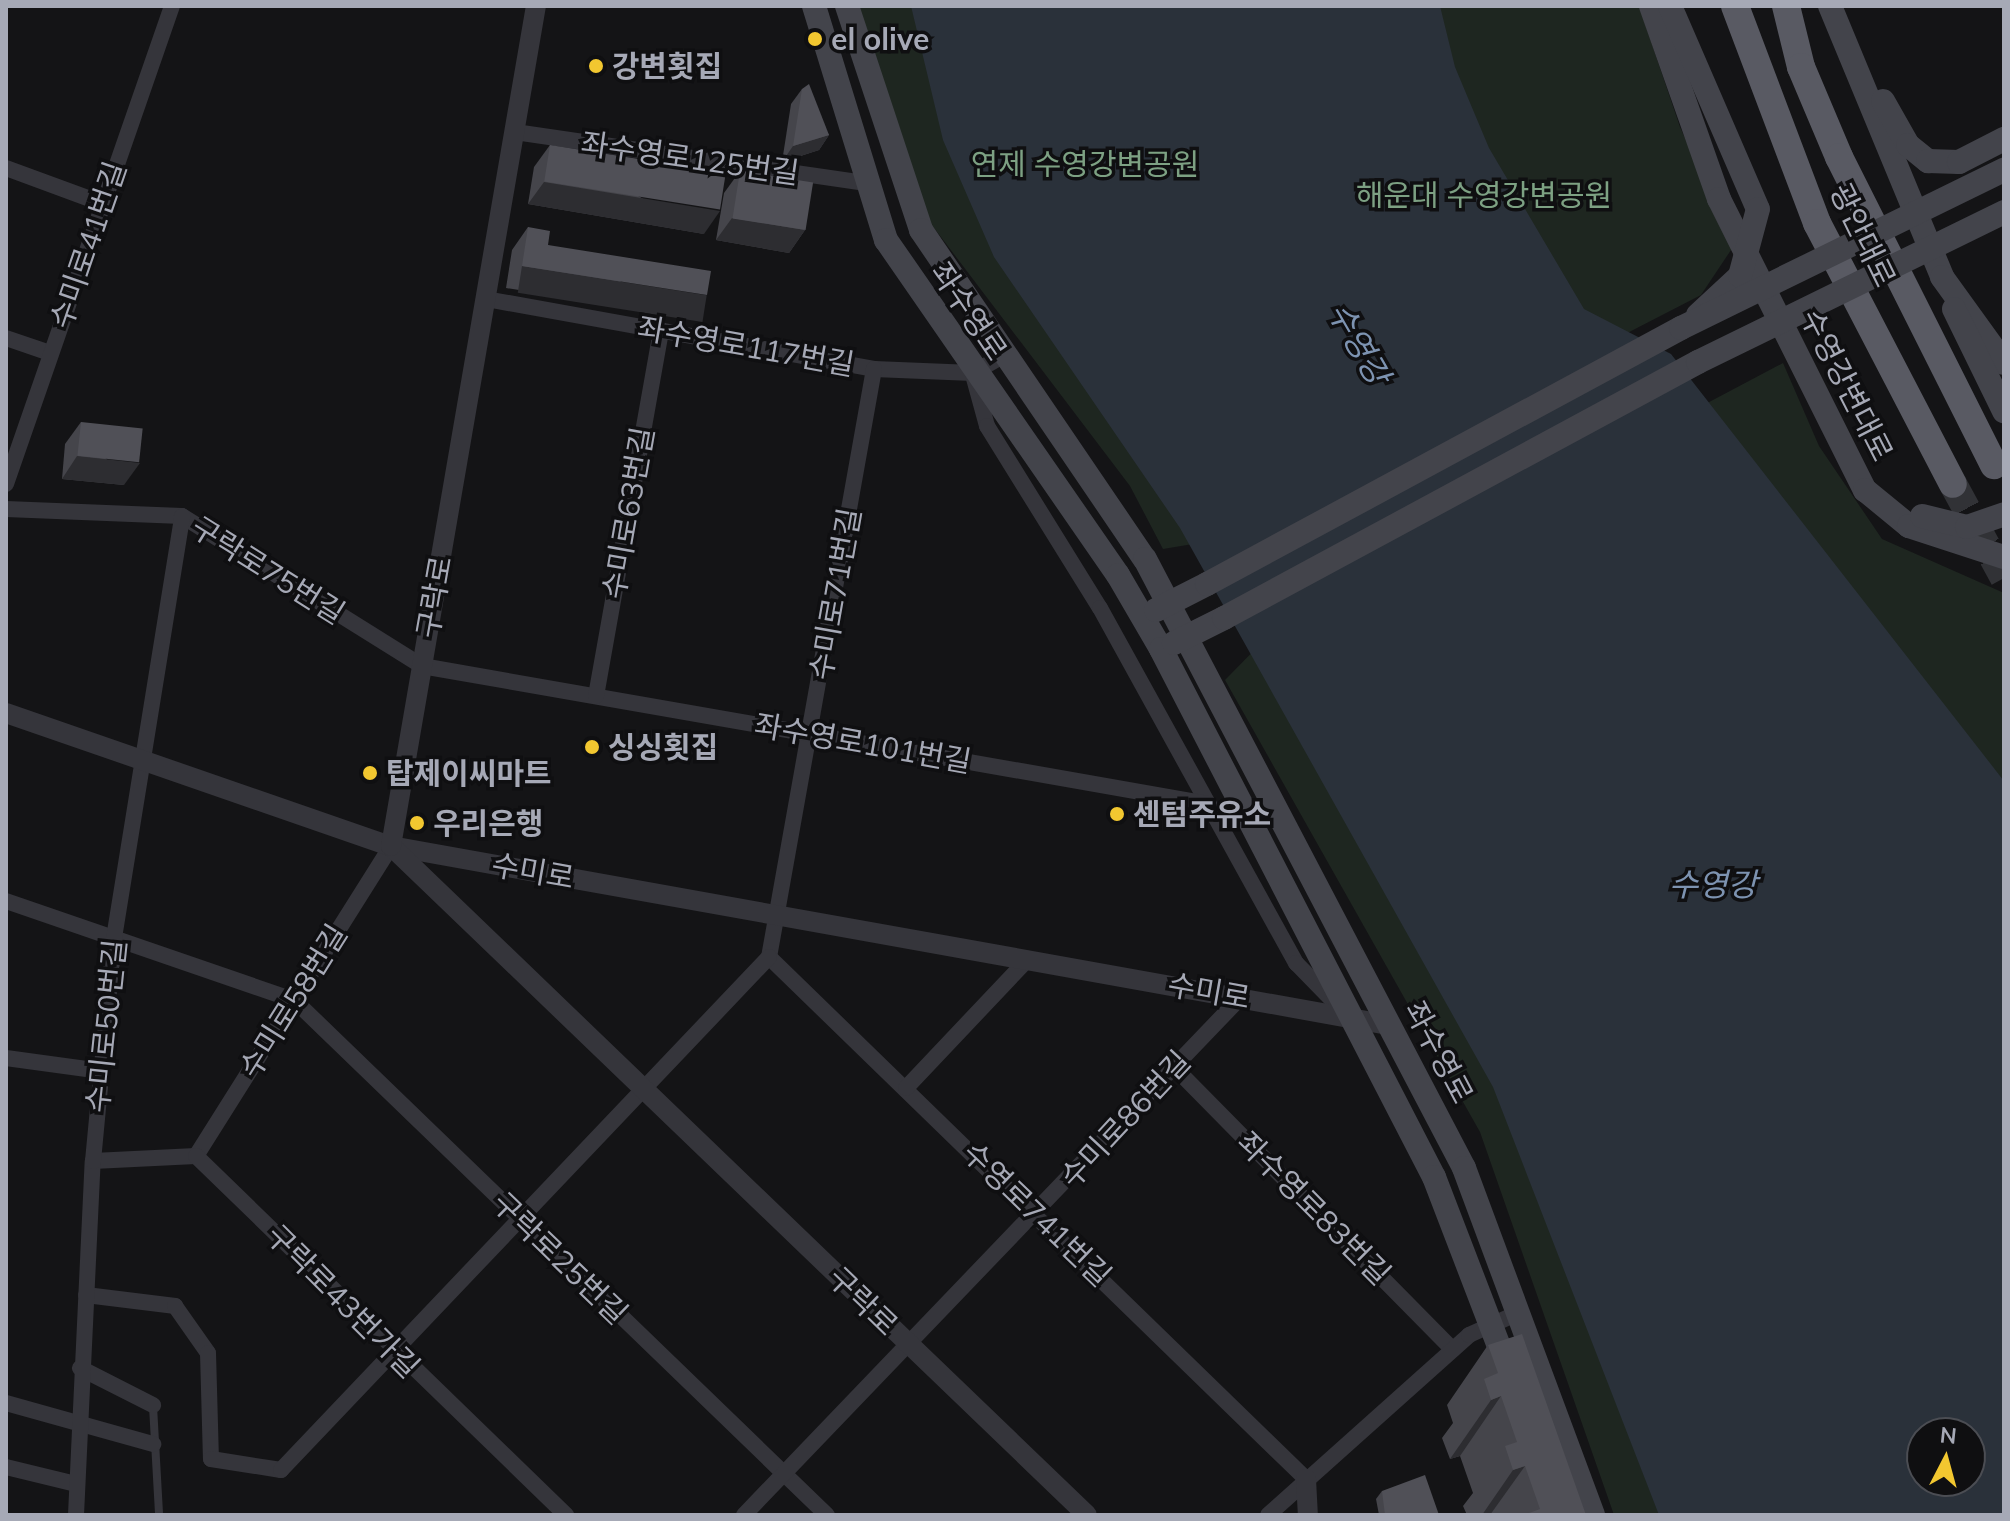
<!DOCTYPE html>
<meta charset="utf-8">
<style>
body{margin:0}
#map{position:relative;width:2010px;height:1521px;overflow:hidden;background:#141416;font-family:Mulish,"Noto Sans KR",sans-serif}
div>[style]{position:absolute}
[style*='--x']{left:calc(var(--x)*1px);top:calc(var(--y)*1px);width:calc(var(--w)*1px);rotate:calc(var(--a)*1deg)}
.green>*{inset:0;background:#1e2620}
.water>*{inset:0;background:#2a313a}
.trunk-tunnel>*{height:28px;margin-top:-14px;transform-origin:0;background:repeating-linear-gradient(90deg,#313236 0 28px,transparent 0 42px)}
.service>*{height:8px;margin:-4px;padding:0 4px;transform-origin:4px;border-radius:4px;background:#35353b}
.minor>*{height:16px;margin:-8px;padding:0 8px;transform-origin:8px;border-radius:8px;background:#35353b}
.tertiary>*{height:20px;margin:-10px;padding:0 10px;transform-origin:10px;border-radius:10px;background:#35353b}
.secondary>*{height:24px;margin:-12px;padding:0 12px;transform-origin:12px;border-radius:12px;background:#43444b}
.trunk>*{height:28px;margin:-14px;padding:0 14px;transform-origin:14px;border-radius:14px;background:#595a63}
.secondary-bridge>*{height:24px;margin:-12px;padding:0 12px;transform-origin:12px;border-radius:12px;background:#43444b}
.wall>*{inset:0;background:#45454b}
.shaded-wall>*{inset:0;background:#2d2d31;transform-origin:0 0}
.building>*{inset:0;background:#505057;transform-origin:0 0}
.dots>*{width:22px;height:22px;translate:-50% -50%;box-sizing:border-box;border:4px solid #0f0f11;border-radius:50%}
span{translate:-50% -50%;white-space:nowrap;text-align:center;line-height:1.15;-webkit-text-stroke:7px #0f0f11;paint-order:stroke}
.poi-label{font-size:30px;color:#a6a9b6;font-weight:700}
.left{translate:0 -50%;text-align:left}
.street-label{font-size:30px;color:#a6a9b6}
.park-label{font-size:30px;color:#7da183}
.water-label{font-size:32px;color:#7d93b1;font-style:italic}
.frame{position:absolute;inset:0;border:8px solid #a6a9b6;pointer-events:none}
.north{position:absolute;left:1906px;top:1417px;width:80px;height:80px;box-sizing:border-box;background:#0f0f11;border:2px solid #4b4d53;border-radius:50%;rotate:6deg;font-size:22px;font-weight:700;line-height:32px;text-align:center;color:#a6a9b6}
.north::after{content:'';display:block;margin:auto;width:28px;height:36px;background:#f2c730;clip-path:polygon(50% 0,100% 100%,50% 72%,0 100%)}
</style>
<div id="map">
<div class="green">
<i style="clip-path:polygon(857px 6px,1639px 6px,1680px 127px,1733px 247px,1701px 295px,1229px 538px,1163px 549px,1130px 486px,925px 216px)"></i>
<i style="clip-path:polygon(1783px 363px,1819px 446px,1882px 539px,2004px 593px,2004px 781px,1696px 409px)"></i>
<i style="clip-path:polygon(1275px 629px,1523px 1104px,1677px 1515px,1614px 1515px,1480px 1132px,1225px 680px)"></i>
</div>
<div class="water">
<i style="clip-path:polygon(evenodd,911px 6px,1440px 6px,1455px 67px,1489px 148px,1584px 309px,1671px 354px,2004px 781px,2004px 1515px,1659px 1515px,1493px 1087px,1180px 528px,994px 257px,943px 140px,911px 6px,1922px 1433px,1970px 1433px,1970px 1481px,1922px 1481px,1922px 1433px)"></i>
</div>
<div class="trunk-tunnel">
<i style="--x:1953;--y:484;--w:107;--a:61.5"></i>
</div>
<div class="service">
<i style="--x:153;--y:1406;--w:109;--a:86.8"></i>
</div>
<div class="minor">
<i style="--x:515;--y:132;--w:353;--a:8.3"></i>
<i style="--x:6;--y:168;--w:101;--a:20.2"></i>
<i style="--x:486;--y:299;--w:394;--a:10.2"></i>
<i style="--x:874;--y:369;--w:99;--a:2.3"></i>
<i style="--x:973;--y:373;--w:34;--a:-30"></i>
<i style="--x:6;--y:338;--w:46;--a:18.8"></i>
<i style="--x:874;--y:369;--w:597;--a:100.12"></i>
<i style="--x:769;--y:957;--w:749;--a:44.19"></i>
<i style="--x:973;--y:375;--w:53;--a:74.6"></i>
<i style="--x:987;--y:426;--w:214;--a:58.2"></i>
<i style="--x:1100;--y:608;--w:406;--a:61.1"></i>
<i style="--x:1296;--y:963;--w:60;--a:45.7"></i>
<i style="--x:6;--y:484;--w:506;--a:-70.85"></i>
<i style="--x:6;--y:509;--w:176;--a:2.3"></i>
<i style="--x:182;--y:516;--w:283;--a:32"></i>
<i style="--x:422;--y:666;--w:799;--a:9.95"></i>
<i style="--x:596;--y:696;--w:372;--a:-79.9"></i>
<i style="--x:6;--y:901;--w:305;--a:19"></i>
<i style="--x:294;--y:1000;--w:741;--a:44.02"></i>
<i style="--x:6;--y:1058;--w:96;--a:7.8"></i>
<i style="--x:1174;--y:1067;--w:397;--a:45.4"></i>
<i style="--x:906;--y:1088;--w:178;--a:-46.6"></i>
<i style="--x:196;--y:1156;--w:366;--a:-57.8"></i>
<i style="--x:93;--y:1161;--w:103;--a:-2.8"></i>
<i style="--x:196;--y:1156;--w:516;--a:44.14"></i>
<i style="--x:86;--y:1295;--w:90;--a:7"></i>
<i style="--x:175;--y:1306;--w:57;--a:54.9"></i>
<i style="--x:208;--y:1353;--w:106;--a:88.4"></i>
<i style="--x:211;--y:1459;--w:71;--a:8.9"></i>
<i style="--x:281;--y:1470;--w:708;--a:-46.43"></i>
<i style="--x:80;--y:1368;--w:82;--a:26.9"></i>
<i style="--x:6;--y:1403;--w:153;--a:15.6"></i>
<i style="--x:6;--y:1467;--w:72;--a:13.7"></i>
<i style="--x:76;--y:1515;--w:354;--a:-87.3"></i>
<i style="--x:93;--y:1161;--w:224;--a:-84.6"></i>
<i style="--x:114;--y:938;--w:427;--a:-80.8"></i>
<i style="--x:744;--y:1515;--w:718;--a:-46.19"></i>
<i style="--x:1268;--y:1515;--w:270;--a:-41.8"></i>
<i style="--x:1469;--y:1335;--w:54;--a:-24.2"></i>
</div>
<div class="tertiary">
<i style="--x:6;--y:713;--w:407;--a:19.1"></i>
<i style="--x:391;--y:846;--w:1014;--a:10.17"></i>
<i style="--x:391;--y:846;--w:965;--a:43.87"></i>
<i style="--x:391;--y:846;--w:852;--a:-80.21"></i>
<i style="--x:1306;--y:1479;--w:36;--a:87"></i>
</div>
<div class="secondary">
<i style="--x:814;--y:6;--w:245;--a:72.9"></i>
<i style="--x:886;--y:240;--w:407;--a:55.3"></i>
<i style="--x:1118;--y:575;--w:86;--a:59.8"></i>
<i style="--x:1161;--y:649;--w:594;--a:62.66"></i>
<i style="--x:1434;--y:1177;--w:209;--a:69"></i>
<i style="--x:847;--y:6;--w:236;--a:71.7"></i>
<i style="--x:921;--y:230;--w:398;--a:55.8"></i>
<i style="--x:1145;--y:559;--w:687;--a:62.35"></i>
<i style="--x:1464;--y:1168;--w:370;--a:69.6"></i>
<i style="--x:1651;--y:6;--w:205;--a:70.6"></i>
<i style="--x:1719;--y:199;--w:326;--a:63.4"></i>
<i style="--x:1865;--y:490;--w:57;--a:39.3"></i>
<i style="--x:1909;--y:526;--w:100;--a:18.1"></i>
<i style="--x:1670;--y:6;--w:221;--a:66.6"></i>
<i style="--x:1830;--y:6;--w:293;--a:67.5"></i>
<i style="--x:1942;--y:277;--w:106;--a:54.2"></i>
<i style="--x:1883;--y:101;--w:51;--a:60.4"></i>
<i style="--x:1908;--y:145;--w:26;--a:39"></i>
<i style="--x:1928;--y:161;--w:31;--a:2"></i>
<i style="--x:1959;--y:162;--w:51;--a:-27.1"></i>
<i style="--x:1954;--y:309;--w:114;--a:63.9"></i>
<i style="--x:1698;--y:315;--w:57;--a:-42.9"></i>
<i style="--x:1922;--y:516;--w:46;--a:13.7"></i>
<i style="--x:1967;--y:527;--w:39;--a:-19"></i>
<i style="--x:1156;--y:610;--w:57;--a:-27"></i>
<i style="--x:1174;--y:643;--w:56;--a:-26.6"></i>
</div>
<div class="trunk">
<i style="--x:1735;--y:6;--w:232;--a:69.3"></i>
<i style="--x:1817;--y:223;--w:294;--a:62.5"></i>
<i style="--x:1786;--y:6;--w:63;--a:76.2"></i>
<i style="--x:1801;--y:67;--w:98;--a:67.1"></i>
<i style="--x:1839;--y:157;--w:345;--a:63.3"></i>
</div>
<div class="secondary-bridge">
<i style="--x:1740;--y:276;--w:69;--a:-75"></i>
<i style="--x:1207;--y:584;--w:539;--a:-28.37"></i>
<i style="--x:1681;--y:328;--w:360;--a:-26.1"></i>
<i style="--x:1224;--y:618;--w:539;--a:-28.37"></i>
<i style="--x:1698;--y:362;--w:341;--a:-26.1"></i>
</div>
<div class="wall">
<i style="clip-path:polygon(802px 89px,829px 135px,819px 150px,782px 162px,791px 104px)"></i>
<i style="clip-path:polygon(550px 145px,704px 234px,528px 204px,534px 167px)"></i>
<i style="clip-path:polygon(740px 171px,805px 230px,789px 253px,716px 240px,724px 193px)"></i>
<i style="clip-path:polygon(528px 227px,548px 245px,691px 317px,506px 288px,512px 250px)"></i>
<i style="clip-path:polygon(81px 422px,124px 485px,62px 479px,65px 444px)"></i>
<i style="clip-path:polygon(1488px 1345px,1586px 1515px,1467px 1515px,1463px 1506px,1473px 1493px,1460px 1456px,1450px 1459px,1442px 1438px,1453px 1423px,1447px 1405px)"></i>
<i style="clip-path:polygon(1382px 1491px,1439px 1515px,1379px 1515px,1376px 1499px)"></i>
</div>
<div class="shaded-wall">
<i style="clip-path:polygon(829px 135px,819px 150px,782px 162px,793px 146px)"></i>
<i style="clip-path:polygon(544px 182px,720px 211px,704px 234px,528px 204px)"></i>
<i style="clip-path:polygon(732px 218px,805px 230px,789px 253px,716px 240px)"></i>
<i style="left:522px;top:266px;width:187px;height:27px;rotate:9deg"></i>
<i style="clip-path:polygon(77px 456px,140px 463px,124px 485px,62px 479px)"></i>
<i style="clip-path:polygon(1501px 1396px,1460px 1456px,1450px 1459px,1491px 1400px)"></i>
<i style="clip-path:polygon(1525px 1466px,1490px 1515px,1482px 1515px,1513px 1470px)"></i>
</div>
<div class="building">
<i style="clip-path:polygon(809px 84px,829px 135px,793px 146px,802px 89px)"></i>
<i style="left:550px;top:145px;width:178px;height:37px;rotate:9deg"></i>
<i style="left:740px;top:171px;width:74px;height:48px;rotate:9deg"></i>
<i style="clip-path:polygon(528px 227px,550px 231px,548px 245px,711px 271px,707px 295px,522px 266px)"></i>
<i style="left:81px;top:422px;width:62px;height:34px;rotate:6deg"></i>
<i style="clip-path:polygon(1522px 1334px,1586px 1515px,1529px 1515px,1529px 1513px,1540px 1509px,1525px 1466px,1513px 1470px,1505px 1446px,1517px 1442px,1501px 1396px,1491px 1400px,1484px 1379px,1498px 1373px,1488px 1345px)"></i>
<i style="clip-path:polygon(1425px 1475px,1439px 1515px,1385px 1515px,1382px 1491px)"></i>
</div>
<div class="dots">
<i style="left:815px;top:39px;background:#f2c730"></i>
<i style="left:596px;top:66px;background:#f2c730"></i>
<i style="left:592px;top:747px;background:#f2c730"></i>
<i style="left:370px;top:773px;background:#f2c730"></i>
<i style="left:1117px;top:814px;background:#f2c730"></i>
<i style="left:417px;top:823px;background:#f2c730"></i>
</div>
<div class="poi-label">
<span class="left" style="left:831px;top:39px">el olive</span>
<span class="left" style="left:612px;top:66px">강변횟집</span>
<span class="left" style="left:608px;top:747px">싱싱횟집</span>
<span class="left" style="left:386px;top:773px">탑제이씨마트</span>
<span class="left" style="left:1133px;top:814px">센텀주유소</span>
<span class="left" style="left:433px;top:823px">우리은행</span>
</div>
<div class="street-label">
<span style="left:690px;top:158px;rotate:8deg">좌수영로125번길</span>
<span style="left:1863px;top:235px;rotate:64deg">광안대로</span>
<span style="left:88px;top:245px;rotate:-71deg">수미로41번길</span>
<span style="left:969px;top:311px;rotate:56deg">좌수영로</span>
<span style="left:746px;top:346px;rotate:10deg">좌수영로117번길</span>
<span style="left:1847px;top:385px;rotate:63deg">수영강변대로</span>
<span style="left:628px;top:513px;rotate:-80deg">수미로63번길</span>
<span style="left:268px;top:570px;rotate:32deg">구락로75번길</span>
<span style="left:835px;top:594px;rotate:-80deg">수미로71번길</span>
<span style="left:434px;top:597px;rotate:-80deg">구락로</span>
<span style="left:863px;top:743px;rotate:10deg">좌수영로101번길</span>
<span style="left:533px;top:871px;rotate:10deg">수미로</span>
<span style="left:1209px;top:991px;rotate:10deg">수미로</span>
<span style="left:293px;top:1001px;rotate:-58deg">수미로58번길</span>
<span style="left:106px;top:1026px;rotate:-84deg">수미로50번길</span>
<span style="left:1439px;top:1052px;rotate:62deg">좌수영로</span>
<span style="left:1125px;top:1119px;rotate:-47deg">수미로86번길</span>
<span style="left:1314px;top:1208px;rotate:45deg">좌수영로83번길</span>
<span style="left:1037px;top:1214px;rotate:44deg">수영로741번길</span>
<span style="left:560px;top:1258px;rotate:44deg">구락로25번길</span>
<span style="left:343px;top:1301px;rotate:45deg">구락로43번가길</span>
<span style="left:863px;top:1301px;rotate:44deg">구락로</span>
</div>
<div class="park-label">
<span style="left:1085px;top:164px">연제 수영강변공원</span>
<span style="left:1484px;top:195px">해운대 수영강변공원</span>
</div>
<div class="water-label">
<span style="left:1359px;top:343px;rotate:60deg">수영강</span>
<span style="left:1713px;top:884px">수영강</span>
</div>
<div class="frame"></div>
<div class="north">N</div>
</div>
